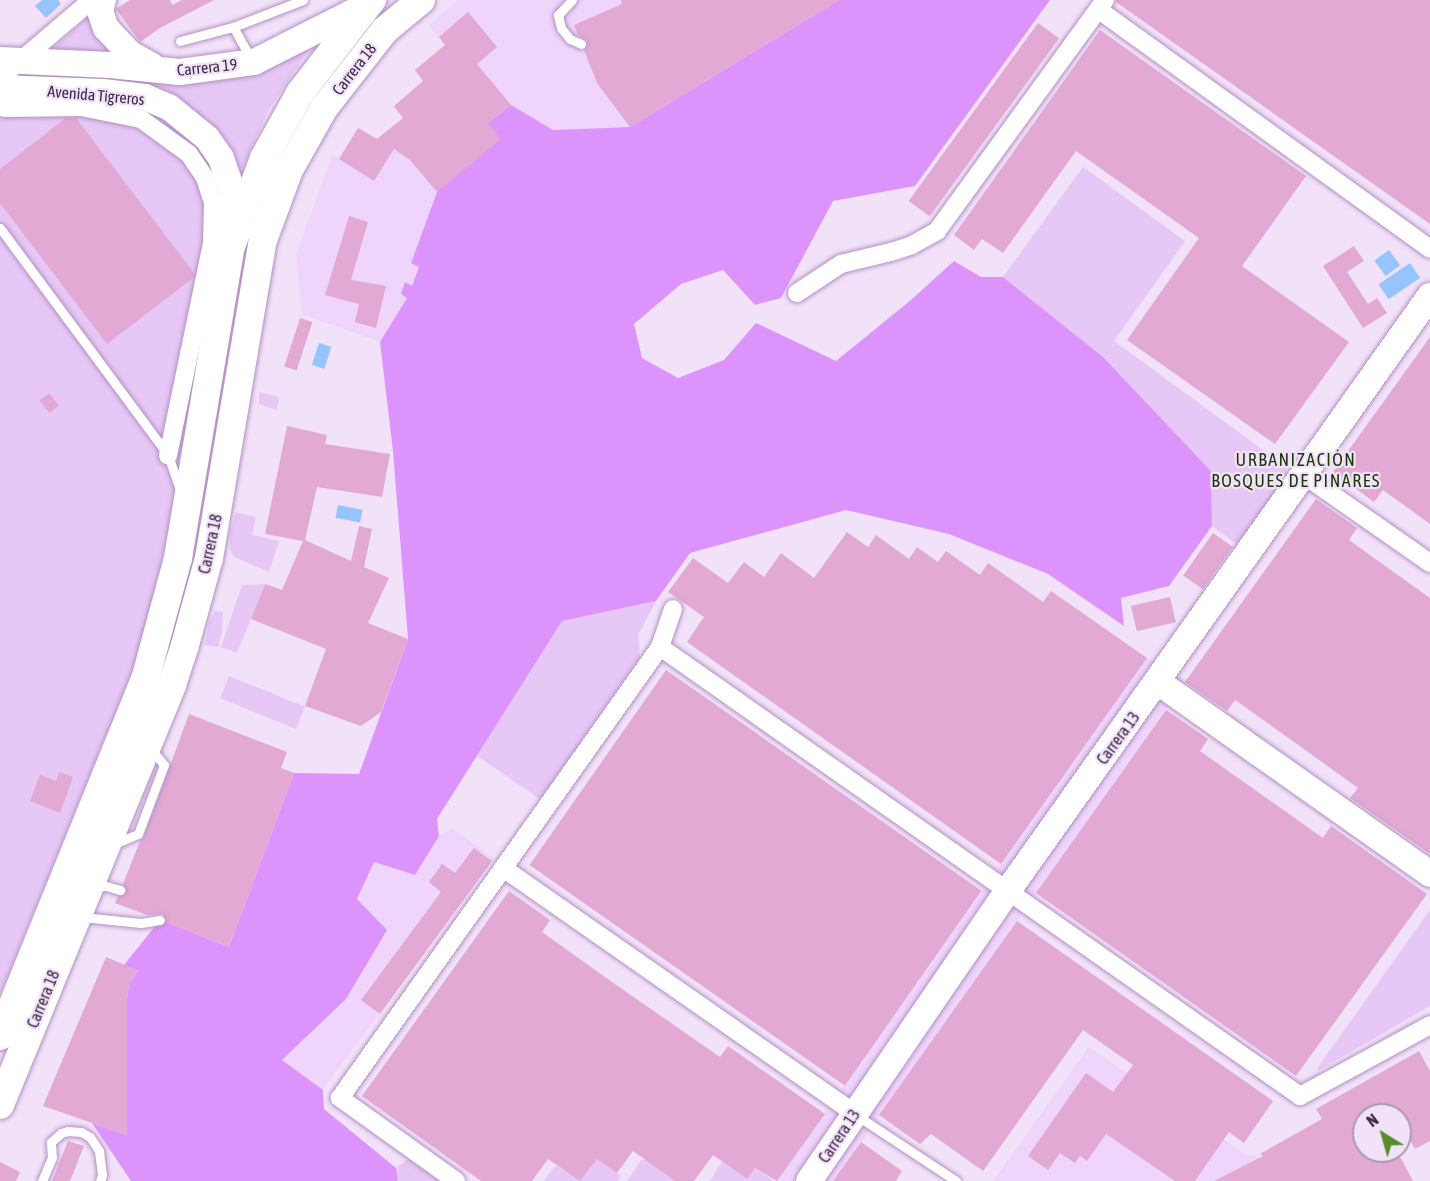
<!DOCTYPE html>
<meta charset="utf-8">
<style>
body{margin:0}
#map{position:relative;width:1430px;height:1181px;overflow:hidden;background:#f2e2f9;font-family:"Asap Condensed",sans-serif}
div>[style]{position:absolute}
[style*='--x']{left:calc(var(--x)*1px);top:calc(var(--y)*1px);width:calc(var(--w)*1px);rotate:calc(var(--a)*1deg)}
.built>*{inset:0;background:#efd5fc}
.green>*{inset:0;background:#e6c7f5;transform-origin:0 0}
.forest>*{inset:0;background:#dc94fc}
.water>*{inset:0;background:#96c4ff;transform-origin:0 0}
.building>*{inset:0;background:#e1a9d4;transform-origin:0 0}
.roads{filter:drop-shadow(0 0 2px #b48fc5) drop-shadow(0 0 2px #b48fc5)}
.lane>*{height:9px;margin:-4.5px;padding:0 4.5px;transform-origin:4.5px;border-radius:4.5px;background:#fff}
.street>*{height:18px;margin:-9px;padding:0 9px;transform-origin:9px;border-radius:9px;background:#fff}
.secondary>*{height:26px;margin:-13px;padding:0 13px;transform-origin:13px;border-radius:13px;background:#fff}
.primary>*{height:28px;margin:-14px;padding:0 14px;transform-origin:14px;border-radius:14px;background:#fff}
span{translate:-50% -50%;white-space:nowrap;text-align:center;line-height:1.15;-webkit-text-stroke:4.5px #f2e2f9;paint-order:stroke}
.street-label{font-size:16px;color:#3b2b42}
.neighbourhood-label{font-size:18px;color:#1c3707;letter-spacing:1.5px}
.north{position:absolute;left:1352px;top:1103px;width:60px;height:60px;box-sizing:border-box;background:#f2e2f9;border:2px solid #a999b0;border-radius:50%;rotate:323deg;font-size:16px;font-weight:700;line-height:24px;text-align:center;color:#3b2b42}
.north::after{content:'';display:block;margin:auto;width:21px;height:27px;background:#548e2b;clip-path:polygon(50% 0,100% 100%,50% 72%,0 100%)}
</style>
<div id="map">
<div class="built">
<i style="clip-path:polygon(457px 0,839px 0,630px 127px,553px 130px,501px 139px,437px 192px,411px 263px,419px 266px,412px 286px,405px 283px,407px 297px,380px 342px,302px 314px,296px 255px,332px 155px,339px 159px,358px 128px,377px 139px,403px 118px,394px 106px,423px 82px,415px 70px,445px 45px,429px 25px)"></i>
<i style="clip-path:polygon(1147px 658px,1185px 682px,861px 1142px,833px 1181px,777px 1181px)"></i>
<i style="clip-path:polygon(452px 828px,494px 858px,492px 861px,323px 1090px,282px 1060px,346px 999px,357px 899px,374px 862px,415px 875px,439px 836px)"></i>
<i style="clip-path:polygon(1089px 1047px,1245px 1154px,1256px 1156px,1270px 1181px,993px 1181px)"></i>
</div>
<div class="green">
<i style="clip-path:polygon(91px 14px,117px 54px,50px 51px)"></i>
<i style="clip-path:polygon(317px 37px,268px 111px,238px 177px,201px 117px,20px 81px,20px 75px,188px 84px,209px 81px,237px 75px)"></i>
<i style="clip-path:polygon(0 88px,169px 107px,233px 192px,154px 601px,135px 664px,0 994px)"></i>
<i style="clip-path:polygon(1083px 167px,1185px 241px,1114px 341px,1285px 466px,1288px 477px,1238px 545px,1212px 526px,1211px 471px,1103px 357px,1003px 277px)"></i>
<i style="clip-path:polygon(259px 392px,279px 397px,277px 410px,259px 404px)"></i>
<i style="clip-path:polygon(236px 512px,256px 517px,252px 535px,279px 541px,269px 572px,234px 557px,230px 550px,230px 534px)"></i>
<i style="clip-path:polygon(265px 584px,237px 653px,221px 647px,242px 585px)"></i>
<i style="clip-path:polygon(656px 601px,638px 635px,640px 657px,540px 799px,477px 756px,562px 621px)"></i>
<i style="clip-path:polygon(215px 611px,223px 612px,222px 632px,218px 647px,205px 645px,209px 622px)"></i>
<i style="left:229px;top:676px;width:82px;height:24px;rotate:22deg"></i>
<i style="clip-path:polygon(1430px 910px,1430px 1006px,1318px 1071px,1318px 1067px)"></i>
<i style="clip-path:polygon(409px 1158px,439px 1181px,398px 1181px,396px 1168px)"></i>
<i style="clip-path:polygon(596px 1158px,621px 1176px,618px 1181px,580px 1181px)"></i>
<i style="clip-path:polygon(641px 1160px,646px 1160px,675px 1181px,627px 1181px)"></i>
<i style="clip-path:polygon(722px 1162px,747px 1179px,755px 1168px,774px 1181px,710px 1181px)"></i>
<i style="clip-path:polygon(554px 1167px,559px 1167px,580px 1181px,544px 1181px)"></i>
</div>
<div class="forest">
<i style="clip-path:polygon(839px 0,1050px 0,915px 186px,833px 201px,781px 298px,755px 305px,723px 270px,681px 284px,634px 324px,642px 358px,678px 378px,724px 360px,756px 323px,836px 361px,911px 300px,954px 261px,981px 277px,1003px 277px,1103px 357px,1211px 471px,1212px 526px,1169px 586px,1121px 598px,1124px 626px,1048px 574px,949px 534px,846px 510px,690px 553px,656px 601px,562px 621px,437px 819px,439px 836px,415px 875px,374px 862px,357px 899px,387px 930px,346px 999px,282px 1060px,323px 1090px,324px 1109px,396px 1168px,398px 1181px,131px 1181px,92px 1123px,127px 1135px,127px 998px,129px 985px,137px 971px,124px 965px,160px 920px,229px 947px,294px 773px,359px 774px,408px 639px,393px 451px,380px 342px,407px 298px,401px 294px,405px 282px,412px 286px,419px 267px,411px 263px,437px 192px,488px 123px,511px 105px,553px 130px,630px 127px)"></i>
</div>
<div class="water">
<i style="clip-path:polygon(42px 0,58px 0,61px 4px,46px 18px,35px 6px)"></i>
<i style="left:1389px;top:250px;width:19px;height:18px;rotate:54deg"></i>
<i style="left:1410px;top:263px;width:18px;height:38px;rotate:56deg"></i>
<i style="left:319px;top:343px;width:13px;height:23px;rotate:18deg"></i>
<i style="left:338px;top:505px;width:25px;height:13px;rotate:11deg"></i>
</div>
<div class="building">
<i style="clip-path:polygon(130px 0,170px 0,172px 5px,182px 0,214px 0,160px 28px,140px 42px,116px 9px)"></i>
<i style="clip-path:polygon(621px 0,839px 0,630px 127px,597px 83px,584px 50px,587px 46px,587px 41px,578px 35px,574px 25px,622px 4px)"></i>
<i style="clip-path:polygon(1116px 0,1430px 0,1430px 224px,1116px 2px)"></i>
<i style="clip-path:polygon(468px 12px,497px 47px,477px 64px,511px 105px,488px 123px,501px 139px,437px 192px,410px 160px,394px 149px,374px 181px,339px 159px,358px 128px,377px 139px,403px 118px,394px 106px,423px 81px,415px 70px,445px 45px,439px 37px)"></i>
<i style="left:1038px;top:23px;width:26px;height:220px;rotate:36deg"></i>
<i style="clip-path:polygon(1100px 30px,1306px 176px,1242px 266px,1349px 342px,1275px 444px,1127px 340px,1199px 238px,1076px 151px,1003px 253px,982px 239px,974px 250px,954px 235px)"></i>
<i style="clip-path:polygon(66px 118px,76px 118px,194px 273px,193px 278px,107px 344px,0 203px,0 169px)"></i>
<i style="clip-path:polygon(349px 216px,368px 222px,351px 280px,386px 286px,376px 328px,355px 322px,359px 304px,325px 295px)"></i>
<i style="clip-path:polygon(1354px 246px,1364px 261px,1347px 272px,1368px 304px,1377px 298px,1387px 313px,1363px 328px,1323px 266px)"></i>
<i style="left:300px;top:318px;width:13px;height:51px;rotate:18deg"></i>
<i style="clip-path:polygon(1430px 337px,1430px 524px,1383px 490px,1374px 502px,1333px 472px)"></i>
<i style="left:49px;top:393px;width:16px;height:12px;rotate:52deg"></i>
<i style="clip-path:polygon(287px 426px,327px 435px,325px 444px,390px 454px,382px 497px,317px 487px,305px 540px,351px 561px,359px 526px,372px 529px,364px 567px,389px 578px,368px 623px,408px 639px,381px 712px,361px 726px,305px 706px,326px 649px,251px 619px,265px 584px,282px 590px,303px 541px,265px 534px)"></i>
<i style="clip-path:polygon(1316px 499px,1357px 528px,1349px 540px,1430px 598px,1430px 854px,1350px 798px,1358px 788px,1269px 724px,1235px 700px,1227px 711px,1185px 682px)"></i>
<i style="clip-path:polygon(847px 532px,868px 547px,876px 535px,909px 559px,917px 547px,938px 562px,946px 551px,980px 575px,988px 563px,1043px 602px,1051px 591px,1147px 658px,1001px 864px,687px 642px,704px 617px,668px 592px,693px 558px,728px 583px,744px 562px,764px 577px,781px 553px,814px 578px)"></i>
<i style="left:1213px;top:533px;width:24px;height:52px;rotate:35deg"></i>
<i style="left:1170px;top:597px;width:26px;height:40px;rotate:77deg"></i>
<i style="left:666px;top:670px;width:385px;height:238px;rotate:35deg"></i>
<i style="clip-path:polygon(1166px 710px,1208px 739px,1200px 751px,1323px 838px,1331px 826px,1427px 894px,1296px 1076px,1036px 893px)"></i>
<i style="clip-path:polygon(189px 714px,287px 752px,281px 768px,294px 773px,229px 947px,166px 923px,163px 914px,147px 915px,115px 903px,118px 896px,126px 892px,123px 884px,140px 841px,144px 836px)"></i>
<i style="clip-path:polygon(59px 772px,73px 777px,60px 813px,30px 801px,40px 775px,56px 781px)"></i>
<i style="clip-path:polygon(474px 848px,492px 861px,380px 1014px,361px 1000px,441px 892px,429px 882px,442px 864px,455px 873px)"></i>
<i style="clip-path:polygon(509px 891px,550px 920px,542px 932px,612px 982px,720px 1057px,728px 1046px,825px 1114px,777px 1181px,755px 1168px,747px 1179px,713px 1155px,694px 1181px,675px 1181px,633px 1151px,617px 1173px,597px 1159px,580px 1181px,548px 1159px,532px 1181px,481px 1181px,362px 1096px)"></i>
<i style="clip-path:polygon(1017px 921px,1273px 1101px,1244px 1143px,1229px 1132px,1195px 1181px,1175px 1181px,1106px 1134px,1087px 1161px,1080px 1156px,1075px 1163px,1060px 1153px,1048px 1170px,1028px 1156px,1086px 1073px,1113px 1092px,1133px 1065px,1083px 1030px,983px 1171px,931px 1134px,920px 1144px,879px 1115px)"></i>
<i style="clip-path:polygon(106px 957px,137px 970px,129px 985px,127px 998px,127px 1135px,43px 1106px)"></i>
<i style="clip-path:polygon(1419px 1051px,1430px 1071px,1430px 1141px,1415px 1149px,1400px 1123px,1400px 1115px,1394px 1113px,1390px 1115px,1364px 1115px,1364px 1151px,1397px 1151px,1413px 1181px,1214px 1181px,1263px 1156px,1260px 1154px,1322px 1119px,1316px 1109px)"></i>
<i style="clip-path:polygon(68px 1141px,84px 1146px,70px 1181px,52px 1181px)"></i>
<i style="clip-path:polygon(861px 1142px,902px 1171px,896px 1181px,833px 1181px)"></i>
<i style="clip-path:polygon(0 1162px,20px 1172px,16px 1181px,0 1181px)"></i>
</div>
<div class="roads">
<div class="lane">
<i style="--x:572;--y:0;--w:21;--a:133"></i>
<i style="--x:558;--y:15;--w:13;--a:77"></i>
<i style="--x:561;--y:28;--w:14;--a:51"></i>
<i style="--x:570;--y:39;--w:12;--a:24"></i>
<i style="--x:180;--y:41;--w:55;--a:-14.8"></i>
<i style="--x:251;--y:59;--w:37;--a:-119"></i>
<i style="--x:233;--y:27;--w:75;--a:-21.1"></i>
<i style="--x:0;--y:228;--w:282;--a:53.5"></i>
<i style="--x:168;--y:455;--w:36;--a:71"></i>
<i style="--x:114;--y:844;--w:26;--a:-23"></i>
<i style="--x:138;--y:834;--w:74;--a:-69.4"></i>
<i style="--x:164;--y:765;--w:21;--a:-129"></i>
<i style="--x:93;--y:887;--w:13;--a:-4"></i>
<i style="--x:106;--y:886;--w:15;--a:16"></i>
<i style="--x:82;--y:917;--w:59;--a:5.8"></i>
<i style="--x:141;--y:923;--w:19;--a:-9"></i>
<i style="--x:856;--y:1115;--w:120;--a:33.4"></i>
<i style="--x:42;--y:1181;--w:25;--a:-67"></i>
<i style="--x:52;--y:1158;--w:16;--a:-94"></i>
<i style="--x:51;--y:1142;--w:13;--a:-42"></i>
<i style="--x:61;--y:1133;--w:7;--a:-16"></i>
<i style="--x:68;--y:1131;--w:13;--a:4"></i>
<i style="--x:81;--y:1132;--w:10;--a:29"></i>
<i style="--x:90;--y:1137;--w:17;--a:57"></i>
<i style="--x:99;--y:1151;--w:24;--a:83"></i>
<i style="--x:102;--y:1175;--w:6;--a:108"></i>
</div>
<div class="street">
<i style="--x:1099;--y:10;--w:408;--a:35.8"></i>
<i style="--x:0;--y:78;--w:121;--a:-40.3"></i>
<i style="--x:7;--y:88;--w:20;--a:96"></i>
<i style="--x:5;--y:108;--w:76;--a:-0.8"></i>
<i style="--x:81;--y:107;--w:61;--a:11.3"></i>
<i style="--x:141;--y:119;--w:59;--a:36.1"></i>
<i style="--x:189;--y:154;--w:29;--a:56"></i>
<i style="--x:205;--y:178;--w:26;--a:72"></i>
<i style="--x:213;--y:203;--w:40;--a:91.4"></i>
<i style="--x:212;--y:243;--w:217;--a:101.7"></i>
<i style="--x:797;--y:293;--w:53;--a:-33.4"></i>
<i style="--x:841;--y:264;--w:51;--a:-13.5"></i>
<i style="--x:891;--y:252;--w:22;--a:-18"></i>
<i style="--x:912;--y:245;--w:29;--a:-29"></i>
<i style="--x:937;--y:231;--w:286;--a:-54"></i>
<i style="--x:1304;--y:475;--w:154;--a:34.9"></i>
<i style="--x:660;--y:647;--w:782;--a:35.05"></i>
<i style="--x:1300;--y:1096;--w:148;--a:-28.6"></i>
<i style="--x:503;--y:868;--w:428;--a:34.9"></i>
<i style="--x:456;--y:1181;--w:143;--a:-144.4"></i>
<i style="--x:340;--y:1098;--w:553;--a:-54.64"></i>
<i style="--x:660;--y:647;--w:40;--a:-71.1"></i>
</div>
<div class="secondary">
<i style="--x:103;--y:0;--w:11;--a:105"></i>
<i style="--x:100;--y:11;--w:18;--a:71"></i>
<i style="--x:106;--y:28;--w:34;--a:47"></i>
<i style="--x:129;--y:53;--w:26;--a:29"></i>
<i style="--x:0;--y:60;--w:110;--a:2.6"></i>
<i style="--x:110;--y:65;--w:70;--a:5.7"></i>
<i style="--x:180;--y:72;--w:75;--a:-7.7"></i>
<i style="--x:254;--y:62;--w:124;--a:-26.8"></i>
<i style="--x:0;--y:88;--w:103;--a:2.2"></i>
<i style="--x:103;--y:92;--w:42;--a:6.8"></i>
<i style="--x:145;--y:97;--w:26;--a:23"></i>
<i style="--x:169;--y:107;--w:49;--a:39.2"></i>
<i style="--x:207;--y:138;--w:24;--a:55"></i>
<i style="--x:221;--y:158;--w:36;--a:71"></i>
<i style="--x:233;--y:192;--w:46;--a:93.7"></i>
<i style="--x:1158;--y:682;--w:333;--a:35.2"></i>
<i style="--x:809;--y:1181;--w:350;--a:-55.6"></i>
<i style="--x:1007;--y:892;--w:731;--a:-54.64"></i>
</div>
<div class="primary">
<i style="--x:0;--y:1036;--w:388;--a:-67.9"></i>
<i style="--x:146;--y:676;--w:122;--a:-74.8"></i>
<i style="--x:178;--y:558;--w:313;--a:-80.4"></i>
<i style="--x:230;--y:249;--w:97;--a:-69.5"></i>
<i style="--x:264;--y:158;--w:74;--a:-61"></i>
<i style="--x:300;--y:93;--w:118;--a:-52.3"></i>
<i style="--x:0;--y:1105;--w:454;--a:-67.7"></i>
<i style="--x:172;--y:685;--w:42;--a:-72"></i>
<i style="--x:185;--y:645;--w:90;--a:-74.6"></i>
<i style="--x:209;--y:558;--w:323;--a:-80.4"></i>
<i style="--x:263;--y:240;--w:75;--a:-69.6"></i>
<i style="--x:289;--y:170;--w:71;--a:-60.6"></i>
<i style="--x:324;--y:108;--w:99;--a:-52"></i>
<i style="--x:385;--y:30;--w:47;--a:-39.8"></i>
</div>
</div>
<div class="street-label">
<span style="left:207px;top:67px;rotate:-6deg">Carrera 19</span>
<span style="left:354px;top:69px;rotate:-52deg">Carrera 18</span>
<span style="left:96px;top:95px;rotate:5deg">Avenida Tigreros</span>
<span style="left:210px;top:544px;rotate:-78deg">Carrera 18</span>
<span style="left:1118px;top:738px;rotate:-54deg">Carrera 13</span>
<span style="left:43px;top:999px;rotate:-68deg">Carrera 18</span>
<span style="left:839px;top:1136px;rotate:-56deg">Carrera 13</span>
</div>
<div class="neighbourhood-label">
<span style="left:1296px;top:471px">URBANIZACIÓN<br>BOSQUES DE PINARES</span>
</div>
<div class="north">N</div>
</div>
